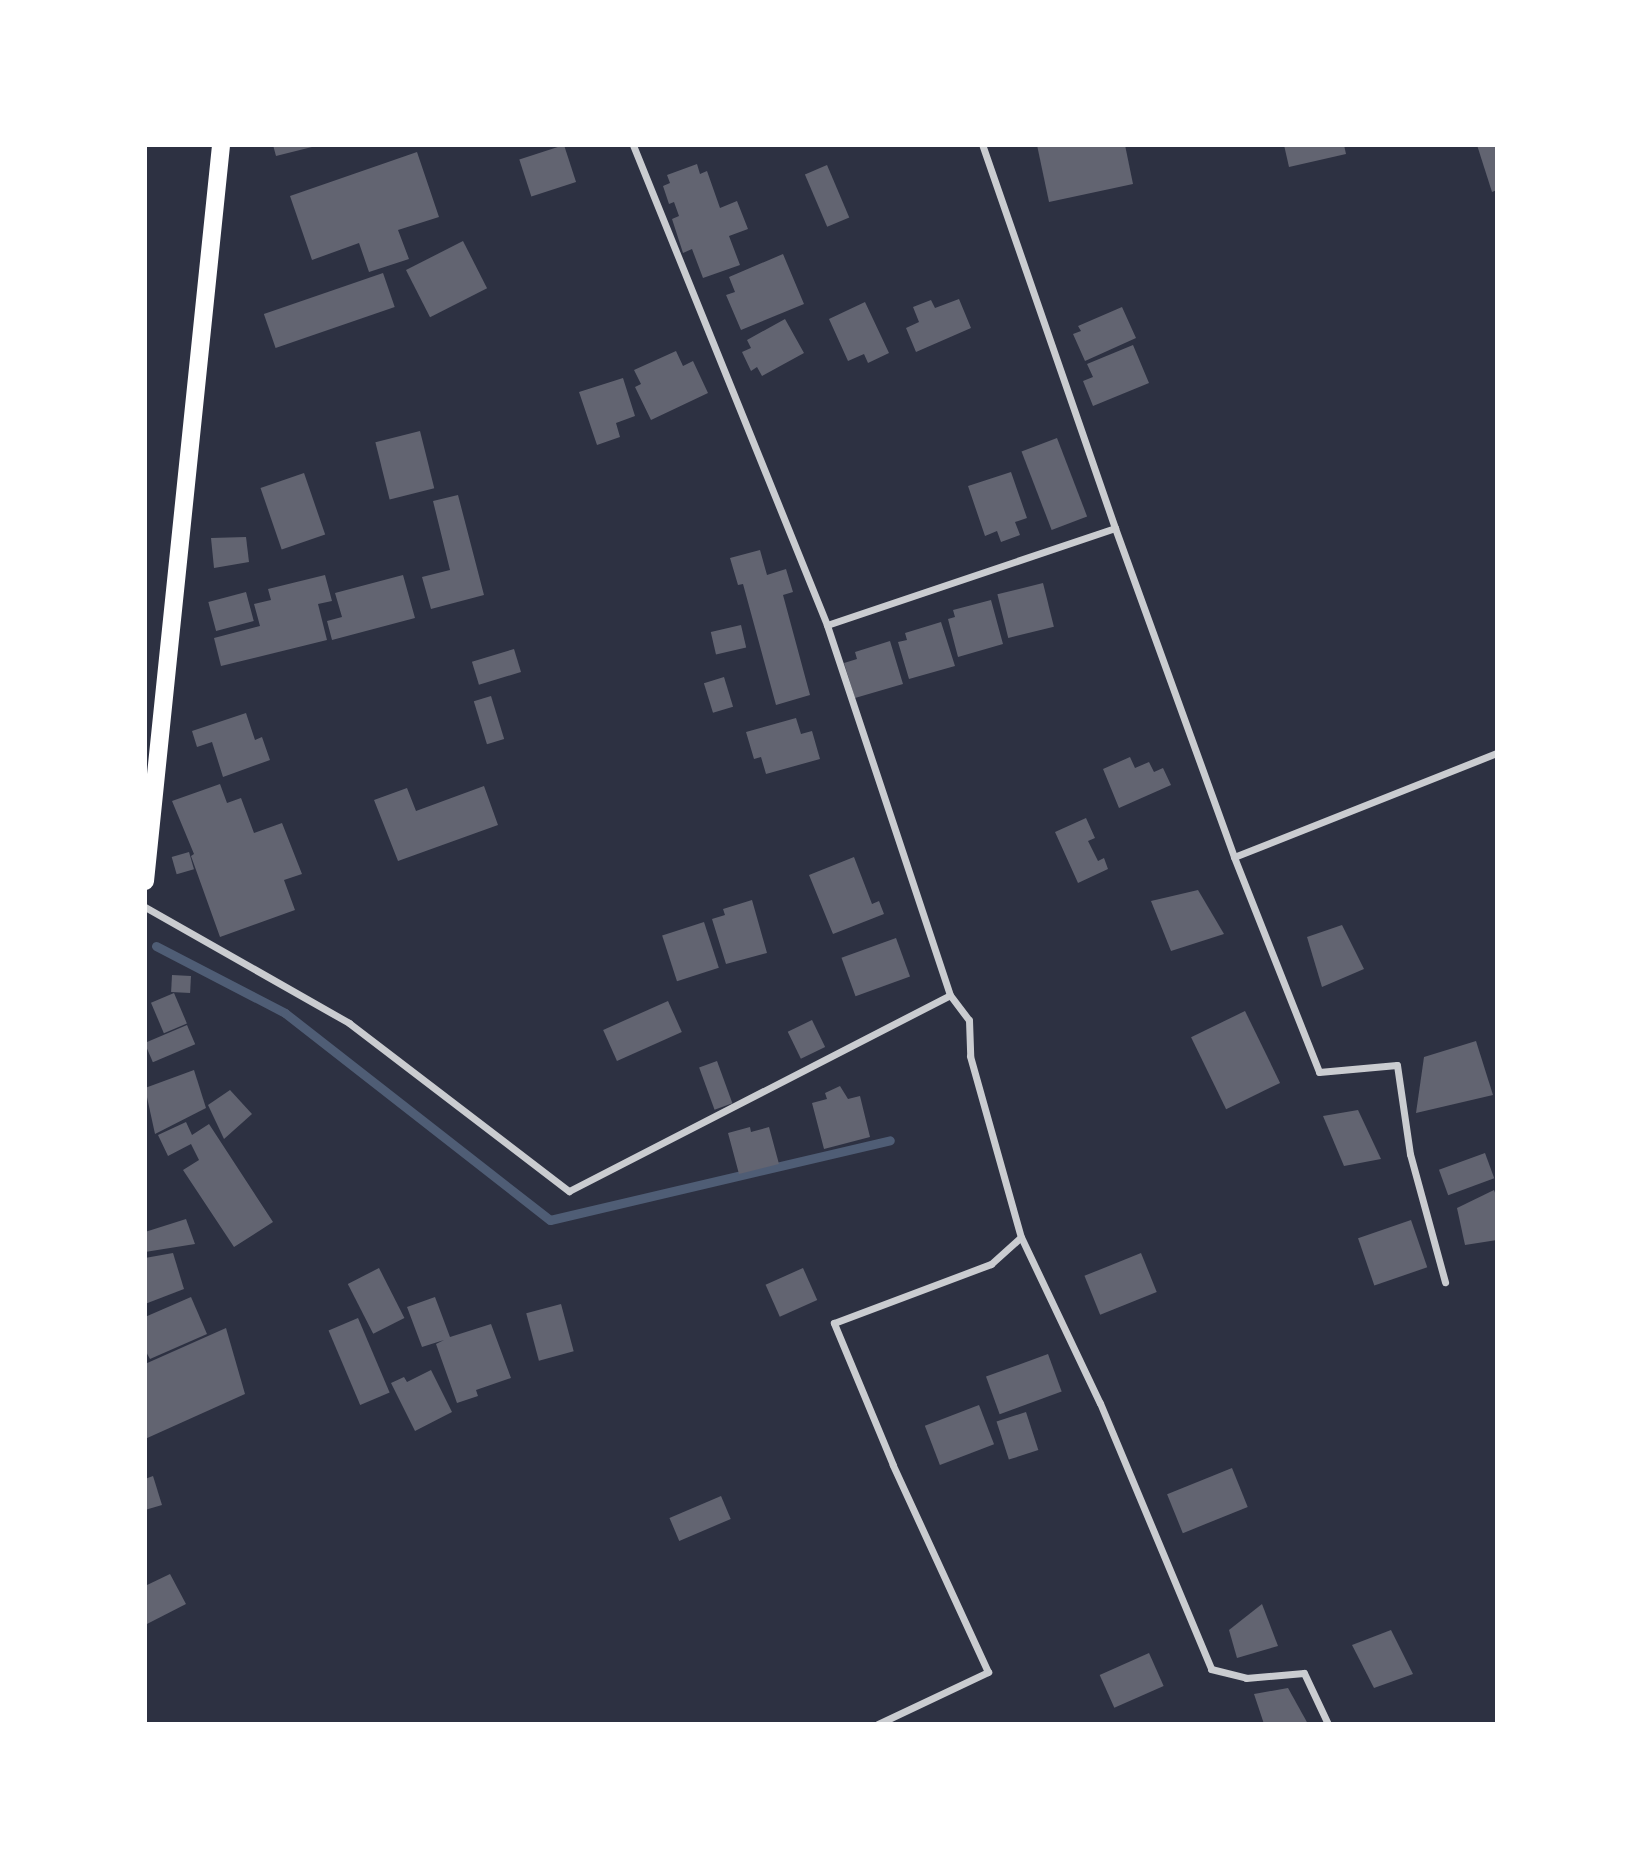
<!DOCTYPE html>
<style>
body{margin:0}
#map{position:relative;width:1642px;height:1869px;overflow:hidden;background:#2d3142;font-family:Ubuntu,sans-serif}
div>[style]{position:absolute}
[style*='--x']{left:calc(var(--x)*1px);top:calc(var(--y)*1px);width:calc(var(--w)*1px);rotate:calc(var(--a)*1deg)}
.stream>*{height:9px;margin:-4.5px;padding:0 4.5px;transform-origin:4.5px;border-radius:4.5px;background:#4f5d75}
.building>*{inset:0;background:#626471;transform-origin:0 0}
.minor>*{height:7px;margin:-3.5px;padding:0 3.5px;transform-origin:3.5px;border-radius:3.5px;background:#caccd0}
.primary>*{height:18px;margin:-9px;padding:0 9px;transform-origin:9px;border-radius:9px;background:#fff}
span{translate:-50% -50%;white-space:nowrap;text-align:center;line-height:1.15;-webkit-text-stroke:5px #fff;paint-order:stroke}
.frame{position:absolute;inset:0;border:147px solid #fff;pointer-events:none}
</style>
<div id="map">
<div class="stream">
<i style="--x:156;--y:946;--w:145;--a:27.4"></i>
<i style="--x:285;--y:1013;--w:336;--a:38"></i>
<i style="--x:550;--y:1220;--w:349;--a:-13.2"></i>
</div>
<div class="building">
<i style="clip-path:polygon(273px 145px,316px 145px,316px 146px,276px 156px)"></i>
<i style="left:564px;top:145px;width:39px;height:47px;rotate:72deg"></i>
<i style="clip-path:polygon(1037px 145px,1125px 145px,1133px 184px,1049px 202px)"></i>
<i style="clip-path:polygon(1284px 145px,1344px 145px,1346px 154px,1289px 167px)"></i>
<i style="clip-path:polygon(1477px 145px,1497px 145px,1497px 190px,1492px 192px)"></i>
<i style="clip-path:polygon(417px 152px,439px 217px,398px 230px,409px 259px,369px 272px,359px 243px,312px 260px,290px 196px)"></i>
<i style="clip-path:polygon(697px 164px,700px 174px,707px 171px,720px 208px,737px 201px,748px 229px,729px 236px,740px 265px,703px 278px,692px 249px,683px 253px,672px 219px,679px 216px,674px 202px,669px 204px,663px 186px,670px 183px,667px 175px)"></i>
<i style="left:827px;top:165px;width:57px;height:24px;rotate:67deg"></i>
<i style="left:463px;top:241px;width:53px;height:64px;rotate:63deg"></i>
<i style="clip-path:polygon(783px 254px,804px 304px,741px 330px,726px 295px,735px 292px,729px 277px)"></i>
<i style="left:383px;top:273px;width:36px;height:126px;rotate:71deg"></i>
<i style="clip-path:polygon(959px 299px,971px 328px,916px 352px,906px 328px,919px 322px,913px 307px,931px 300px,935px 308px)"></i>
<i style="clip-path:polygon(865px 302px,889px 353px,868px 363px,864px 354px,848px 361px,829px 319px)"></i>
<i style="clip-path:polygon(1122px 307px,1136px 338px,1085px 361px,1073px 334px,1081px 331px,1078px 326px)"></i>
<i style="clip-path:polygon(785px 319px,804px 353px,762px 376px,757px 367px,751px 371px,742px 352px,751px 348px,747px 340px)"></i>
<i style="clip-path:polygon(1133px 345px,1149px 383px,1093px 406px,1083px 381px,1093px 377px,1087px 364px)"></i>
<i style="clip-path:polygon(676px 351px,683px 366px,693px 361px,708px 393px,651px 420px,635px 387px,641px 384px,634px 370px)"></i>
<i style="clip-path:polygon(623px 378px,635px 416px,616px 423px,620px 437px,597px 445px,579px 392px)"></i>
<i style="left:420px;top:431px;width:59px;height:46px;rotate:76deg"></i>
<i style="left:1057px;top:438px;width:84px;height:38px;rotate:69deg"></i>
<i style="clip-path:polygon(1011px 472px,1027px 518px,1015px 522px,1020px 535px,1001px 542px,997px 531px,985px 536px,968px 486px)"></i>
<i style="left:304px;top:473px;width:65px;height:46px;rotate:71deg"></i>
<i style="clip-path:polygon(458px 495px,484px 595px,431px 609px,422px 577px,450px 570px,433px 501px)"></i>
<i style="clip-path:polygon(246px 537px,249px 562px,214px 568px,211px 538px)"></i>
<i style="clip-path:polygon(760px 550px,767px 575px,786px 569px,793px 592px,783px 595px,810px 695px,776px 705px,743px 584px,738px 585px,730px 558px)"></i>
<i style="clip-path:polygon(325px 575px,332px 601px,318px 604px,327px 640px,221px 666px,214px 638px,260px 626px,254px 604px,271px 600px,268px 589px)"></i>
<i style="clip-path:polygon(403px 575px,415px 618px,332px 640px,327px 621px,342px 617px,335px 593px)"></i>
<i style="left:1043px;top:583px;width:45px;height:47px;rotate:76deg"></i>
<i style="left:246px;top:592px;width:30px;height:39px;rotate:75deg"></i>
<i style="clip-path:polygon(991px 600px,1003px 644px,958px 657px,948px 619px,955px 617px,953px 610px)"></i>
<i style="clip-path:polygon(941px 622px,955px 666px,909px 679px,898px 642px,907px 640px,905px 633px)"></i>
<i style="left:741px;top:625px;width:23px;height:31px;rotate:77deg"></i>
<i style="clip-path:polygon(890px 641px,903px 684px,855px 698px,844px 663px,857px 659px,855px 652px)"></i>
<i style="left:514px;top:649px;width:24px;height:44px;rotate:73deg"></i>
<i style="left:724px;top:677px;width:31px;height:21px;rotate:73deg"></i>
<i style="left:491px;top:696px;width:45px;height:18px;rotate:73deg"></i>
<i style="clip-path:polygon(246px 713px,255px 740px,262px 737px,270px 760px,223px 777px,212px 742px,197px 747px,192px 731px)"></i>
<i style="clip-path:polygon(796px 718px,801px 734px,812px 731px,820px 759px,766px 774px,761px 757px,754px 759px,746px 732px)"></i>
<i style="clip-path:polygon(1130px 757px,1135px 768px,1149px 762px,1154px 772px,1163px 768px,1171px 785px,1119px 808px,1103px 769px)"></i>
<i style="clip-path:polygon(220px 784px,227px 803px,241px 798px,254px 833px,282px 823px,302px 874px,284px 880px,295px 910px,220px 937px,191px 856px,194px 854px,172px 801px)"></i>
<i style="clip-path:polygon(484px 786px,498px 825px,398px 861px,374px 800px,407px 788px,416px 811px)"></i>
<i style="clip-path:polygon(1086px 818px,1095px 838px,1088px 841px,1098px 861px,1104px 858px,1108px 869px,1078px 883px,1055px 832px)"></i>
<i style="left:189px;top:852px;width:18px;height:18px;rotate:74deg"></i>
<i style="clip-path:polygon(854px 857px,872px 904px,879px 901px,884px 914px,833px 934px,809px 875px)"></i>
<i style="clip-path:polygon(1198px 890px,1224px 934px,1171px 951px,1151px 901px)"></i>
<i style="clip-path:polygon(752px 900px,767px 953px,726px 964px,712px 919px,725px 915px,723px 909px)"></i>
<i style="left:704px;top:922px;width:48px;height:44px;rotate:72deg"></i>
<i style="clip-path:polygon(1342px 925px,1364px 969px,1322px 987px,1307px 937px)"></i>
<i style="left:896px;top:938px;width:41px;height:58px;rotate:70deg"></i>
<i style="left:172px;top:975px;width:19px;height:17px;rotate:3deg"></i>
<i style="left:174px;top:993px;width:33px;height:25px;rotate:67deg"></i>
<i style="left:668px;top:1001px;width:34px;height:71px;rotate:66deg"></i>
<i style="left:1245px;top:1011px;width:80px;height:60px;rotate:64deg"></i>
<i style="left:812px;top:1020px;width:30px;height:27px;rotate:64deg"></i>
<i style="left:187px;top:1025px;width:21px;height:46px;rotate:67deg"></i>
<i style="clip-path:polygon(1476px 1041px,1493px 1095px,1416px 1113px,1424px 1057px)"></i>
<i style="left:717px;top:1061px;width:45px;height:19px;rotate:70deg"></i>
<i style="clip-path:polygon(194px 1070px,206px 1108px,155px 1134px,145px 1088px)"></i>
<i style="clip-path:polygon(840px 1086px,848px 1099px,860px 1096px,870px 1137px,824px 1149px,812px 1103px,827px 1099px,825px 1093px)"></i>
<i style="clip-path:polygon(230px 1090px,252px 1114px,224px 1139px,208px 1105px)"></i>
<i style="clip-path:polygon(1358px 1110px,1381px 1159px,1344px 1166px,1323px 1116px)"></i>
<i style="clip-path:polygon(186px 1122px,192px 1135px,209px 1124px,273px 1222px,234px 1247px,183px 1170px,199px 1160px,191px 1144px,168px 1156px,158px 1135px)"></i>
<i style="clip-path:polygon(750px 1127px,751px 1132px,769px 1127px,779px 1164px,739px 1174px,728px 1133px)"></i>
<i style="left:1485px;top:1153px;width:27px;height:49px;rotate:70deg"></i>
<i style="clip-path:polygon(1494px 1190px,1497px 1198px,1497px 1240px,1465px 1245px,1457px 1208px)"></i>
<i style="clip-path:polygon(186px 1219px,195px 1244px,145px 1252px,145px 1232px)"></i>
<i style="left:1411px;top:1220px;width:50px;height:56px;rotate:71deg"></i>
<i style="clip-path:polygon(173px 1253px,184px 1289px,145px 1304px,145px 1258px)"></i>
<i style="left:1141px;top:1253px;width:42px;height:61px;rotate:68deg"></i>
<i style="left:379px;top:1268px;width:56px;height:35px;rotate:63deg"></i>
<i style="left:803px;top:1268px;width:35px;height:41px;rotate:66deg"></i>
<i style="clip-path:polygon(191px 1297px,207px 1334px,150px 1359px,145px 1350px,145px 1317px)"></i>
<i style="clip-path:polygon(435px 1297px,450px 1337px,491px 1324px,511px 1378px,476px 1390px,478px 1396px,457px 1403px,436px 1344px,444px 1340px,422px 1347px,407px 1307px)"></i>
<i style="left:561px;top:1304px;width:49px;height:36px;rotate:75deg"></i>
<i style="left:358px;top:1318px;width:81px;height:32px;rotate:67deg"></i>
<i style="clip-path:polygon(226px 1328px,245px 1394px,145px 1439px,145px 1364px)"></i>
<i style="left:1048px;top:1354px;width:40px;height:66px;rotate:70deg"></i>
<i style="clip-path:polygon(431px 1370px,452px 1412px,415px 1431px,391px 1383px,404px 1377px,407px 1382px)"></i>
<i style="left:979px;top:1405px;width:42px;height:58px;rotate:69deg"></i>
<i style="left:1026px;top:1412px;width:40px;height:31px;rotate:72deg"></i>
<i style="left:1232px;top:1468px;width:42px;height:70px;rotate:68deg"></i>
<i style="clip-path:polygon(153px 1476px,162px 1505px,145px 1510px,145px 1479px)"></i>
<i style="left:721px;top:1496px;width:25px;height:56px;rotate:67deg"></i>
<i style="clip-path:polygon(170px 1574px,186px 1604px,145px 1625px,145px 1586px)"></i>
<i style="clip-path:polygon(1262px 1604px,1278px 1646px,1237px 1658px,1229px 1630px)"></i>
<i style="clip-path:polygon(1391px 1630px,1413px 1674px,1374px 1688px,1352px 1645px)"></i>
<i style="left:1149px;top:1653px;width:36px;height:54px;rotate:66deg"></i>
<i style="clip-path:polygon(1288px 1688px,1308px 1724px,1264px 1724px,1254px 1694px)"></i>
</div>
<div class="minor">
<i style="--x:633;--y:145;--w:518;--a:67.99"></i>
<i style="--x:1115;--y:528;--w:350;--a:70.1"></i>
<i style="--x:1234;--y:857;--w:231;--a:68.4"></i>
<i style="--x:1319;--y:1072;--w:78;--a:-5.1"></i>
<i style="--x:1397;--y:1065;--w:90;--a:81.7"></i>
<i style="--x:1410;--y:1154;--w:133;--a:74.7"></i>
<i style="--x:1234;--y:857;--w:283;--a:-21.6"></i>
<i style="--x:145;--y:907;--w:235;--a:29.6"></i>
<i style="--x:349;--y:1023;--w:277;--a:37.4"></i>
<i style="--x:569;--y:1191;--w:428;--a:-27.2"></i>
<i style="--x:950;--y:995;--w:390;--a:-108.4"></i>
<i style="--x:827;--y:625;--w:304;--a:-18.6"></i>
<i style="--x:1115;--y:528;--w:405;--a:-109.1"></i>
<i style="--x:950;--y:995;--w:31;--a:53"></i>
<i style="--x:969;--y:1020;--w:36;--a:88"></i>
<i style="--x:970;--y:1056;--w:188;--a:74.3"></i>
<i style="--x:1021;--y:1237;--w:184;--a:64.6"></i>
<i style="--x:1100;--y:1403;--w:288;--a:67.3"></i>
<i style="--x:1211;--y:1669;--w:36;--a:14"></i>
<i style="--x:1246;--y:1678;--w:58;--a:-4.9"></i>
<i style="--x:1304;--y:1673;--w:56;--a:64.8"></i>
<i style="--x:878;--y:1724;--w:122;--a:-25.3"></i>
<i style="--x:988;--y:1672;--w:228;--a:-114.7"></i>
<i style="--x:893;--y:1465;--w:154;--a:-112.6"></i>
<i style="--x:834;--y:1323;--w:168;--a:-20.6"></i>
<i style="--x:991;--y:1264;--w:40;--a:-42"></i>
</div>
<div class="primary">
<i style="--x:145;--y:881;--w:740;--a:-84.1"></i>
</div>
<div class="frame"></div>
</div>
